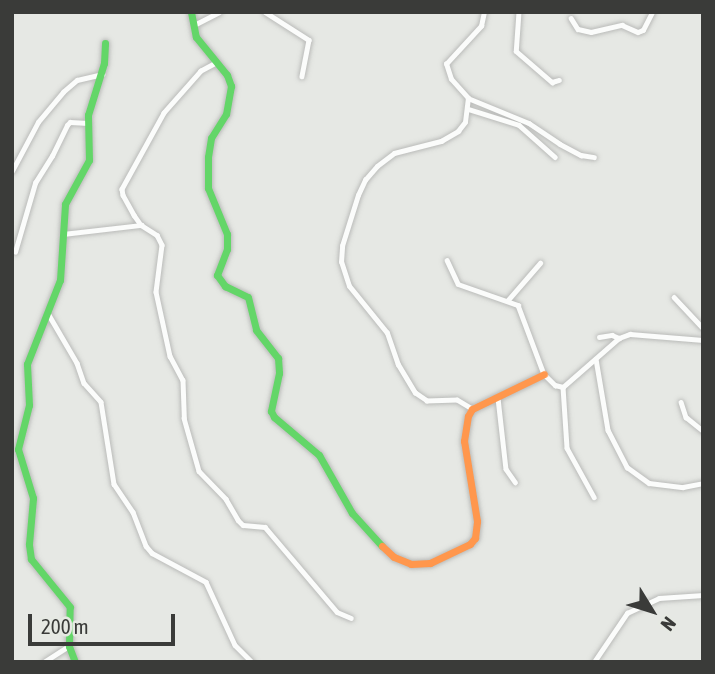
<!DOCTYPE html>
<style>
body{margin:0}
#map{position:relative;width:715px;height:674px;overflow:hidden;background:#e6e8e4;font-family:"Asap Condensed",sans-serif}
div>[style]{position:absolute}
[style*='--x']{left:calc(var(--x)*1px);top:calc(var(--y)*1px);width:calc(var(--w)*1px);rotate:calc(var(--a)*1deg)}
.roads{filter:drop-shadow(0 0 2px #babbb9) drop-shadow(0 0 2px #babbb9)}
.street>*{height:4.5px;margin:-2.25px;padding:0 2.25px;transform-origin:2.25px;border-radius:2.25px;background:#fbfcfb}
.fast>*{height:7px;margin:-3.5px;padding:0 3.5px;transform-origin:3.5px;border-radius:3.5px;background:#63d668}
.slow>*{height:7px;margin:-3.5px;padding:0 3.5px;transform-origin:3.5px;border-radius:3.5px;background:#ff974d}
span{translate:-50% -50%;white-space:nowrap;text-align:center;line-height:1.15;-webkit-text-stroke:5px #e6e9e3;paint-order:stroke}
.frame{position:absolute;inset:0;border:14px solid #3a3b39;pointer-events:none}
.north{position:absolute;left:617px;top:576px;width:70px;height:70px;-webkit-text-stroke:5px #e6e9e3;paint-order:stroke;rotate:128deg;font-size:19px;font-weight:700;line-height:28px;text-align:center;color:#3a3b39}
.north::after{content:'';display:block;margin:auto;width:24px;height:32px;background:#3a3b39;clip-path:polygon(50% 0,100% 100%,50% 72%,0 100%)}
.scale{position:absolute;left:28px;top:614px;width:147px;height:32px;box-sizing:border-box;border:4px solid #3a3b39;border-top:0;padding-left:9px;font-size:21px;line-height:24px;white-space:nowrap;color:#3a3b39;-webkit-text-stroke:5px #e6e9e3;paint-order:stroke}
</style>
<div id="map">
<div class="roads">
<div class="street">
<i style="--x:265;--y:12;--w:52;--a:32.5"></i>
<i style="--x:309;--y:40;--w:37;--a:101"></i>
<i style="--x:519;--y:12;--w:39;--a:94"></i>
<i style="--x:516;--y:51;--w:48;--a:40.7"></i>
<i style="--x:552;--y:82;--w:7;--a:-16"></i>
<i style="--x:571;--y:18;--w:13;--a:58"></i>
<i style="--x:578;--y:29;--w:13;--a:13"></i>
<i style="--x:591;--y:32;--w:32;--a:-13"></i>
<i style="--x:622;--y:25;--w:17;--a:24"></i>
<i style="--x:638;--y:32;--w:5;--a:-22"></i>
<i style="--x:643;--y:30;--w:20;--a:-63"></i>
<i style="--x:194;--y:25;--w:28;--a:-27"></i>
<i style="--x:216;--y:63;--w:17;--a:152"></i>
<i style="--x:201;--y:71;--w:56;--a:131.4"></i>
<i style="--x:164;--y:113;--w:87;--a:118.9"></i>
<i style="--x:122;--y:189;--w:6;--a:81"></i>
<i style="--x:123;--y:195;--w:23;--a:61"></i>
<i style="--x:134;--y:215;--w:12;--a:55"></i>
<i style="--x:141;--y:225;--w:19;--a:32"></i>
<i style="--x:157;--y:235;--w:11;--a:63"></i>
<i style="--x:162;--y:245;--w:47;--a:97.3"></i>
<i style="--x:156;--y:292;--w:66;--a:77.7"></i>
<i style="--x:170;--y:356;--w:27;--a:62"></i>
<i style="--x:183;--y:380;--w:38;--a:88"></i>
<i style="--x:184;--y:418;--w:55;--a:74.2"></i>
<i style="--x:199;--y:471;--w:39;--a:46"></i>
<i style="--x:226;--y:499;--w:24;--a:60"></i>
<i style="--x:238;--y:520;--w:7;--a:45"></i>
<i style="--x:243;--y:525;--w:22;--a:5"></i>
<i style="--x:265;--y:527;--w:111;--a:49.7"></i>
<i style="--x:337;--y:612;--w:15;--a:23"></i>
<i style="--x:468;--y:98;--w:66;--a:22.3"></i>
<i style="--x:529;--y:123;--w:37;--a:34"></i>
<i style="--x:560;--y:144;--w:24;--a:28"></i>
<i style="--x:581;--y:155;--w:13;--a:9"></i>
<i style="--x:468;--y:109;--w:53;--a:17.4"></i>
<i style="--x:519;--y:125;--w:48;--a:41.6"></i>
<i style="--x:12;--y:171;--w:55;--a:-62"></i>
<i style="--x:38;--y:122;--w:39;--a:-50"></i>
<i style="--x:63;--y:92;--w:18;--a:-41"></i>
<i style="--x:77;--y:80;--w:26;--a:-13"></i>
<i style="--x:63;--y:234;--w:79;--a:-6.6"></i>
<i style="--x:15;--y:252;--w:72;--a:-73.8"></i>
<i style="--x:35;--y:183;--w:32;--a:-58"></i>
<i style="--x:52;--y:156;--w:34;--a:-64"></i>
<i style="--x:67;--y:125;--w:4;--a:-45"></i>
<i style="--x:70;--y:122;--w:18;--a:3"></i>
<i style="--x:447;--y:260;--w:26;--a:65"></i>
<i style="--x:458;--y:284;--w:64;--a:19.3"></i>
<i style="--x:518;--y:305;--w:74;--a:69.4"></i>
<i style="--x:544;--y:374;--w:16;--a:45"></i>
<i style="--x:555;--y:385;--w:8;--a:14"></i>
<i style="--x:563;--y:387;--w:74;--a:-41.2"></i>
<i style="--x:619;--y:338;--w:12;--a:-20"></i>
<i style="--x:630;--y:334;--w:73;--a:4.7"></i>
<i style="--x:674;--y:297;--w:42;--a:46.9"></i>
<i style="--x:508;--y:300;--w:49;--a:-49.1"></i>
<i style="--x:49;--y:315;--w:56;--a:59.7"></i>
<i style="--x:77;--y:363;--w:21;--a:71"></i>
<i style="--x:84;--y:383;--w:25;--a:48"></i>
<i style="--x:101;--y:402;--w:83;--a:81"></i>
<i style="--x:114;--y:484;--w:34;--a:56"></i>
<i style="--x:133;--y:512;--w:36;--a:69"></i>
<i style="--x:146;--y:546;--w:9;--a:49"></i>
<i style="--x:152;--y:553;--w:61;--a:28.2"></i>
<i style="--x:206;--y:582;--w:69;--a:65.3"></i>
<i style="--x:235;--y:645;--w:24;--a:45"></i>
<i style="--x:599;--y:337;--w:13;--a:-9"></i>
<i style="--x:612;--y:335;--w:8;--a:23"></i>
<i style="--x:596;--y:359;--w:72;--a:80.4"></i>
<i style="--x:608;--y:430;--w:42;--a:62.8"></i>
<i style="--x:627;--y:467;--w:27;--a:36"></i>
<i style="--x:649;--y:483;--w:34;--a:7"></i>
<i style="--x:683;--y:487;--w:20;--a:-11"></i>
<i style="--x:563;--y:387;--w:61;--a:86.2"></i>
<i style="--x:567;--y:448;--w:56;--a:61.1"></i>
<i style="--x:498;--y:398;--w:71;--a:83.6"></i>
<i style="--x:506;--y:469;--w:16;--a:55"></i>
<i style="--x:681;--y:402;--w:16;--a:72"></i>
<i style="--x:686;--y:417;--w:22;--a:39"></i>
<i style="--x:472;--y:409;--w:17;--a:-149"></i>
<i style="--x:457;--y:400;--w:30;--a:178"></i>
<i style="--x:427;--y:401;--w:14;--a:-146"></i>
<i style="--x:415;--y:393;--w:33;--a:-121"></i>
<i style="--x:398;--y:365;--w:34;--a:-109"></i>
<i style="--x:387;--y:333;--w:60;--a:-129"></i>
<i style="--x:349;--y:286;--w:25;--a:-108"></i>
<i style="--x:341;--y:262;--w:16;--a:-86"></i>
<i style="--x:342;--y:246;--w:53;--a:-72.6"></i>
<i style="--x:358;--y:195;--w:17;--a:-65"></i>
<i style="--x:365;--y:180;--w:18;--a:-49"></i>
<i style="--x:377;--y:166;--w:21;--a:-37"></i>
<i style="--x:394;--y:153;--w:49;--a:-14.3"></i>
<i style="--x:441;--y:141;--w:20;--a:-30"></i>
<i style="--x:458;--y:131;--w:11;--a:-52"></i>
<i style="--x:465;--y:122;--w:24;--a:-83"></i>
<i style="--x:468;--y:98;--w:25;--a:-132"></i>
<i style="--x:451;--y:79;--w:16;--a:-108"></i>
<i style="--x:446;--y:64;--w:52;--a:-47.4"></i>
<i style="--x:481;--y:26;--w:14;--a:-78"></i>
<i style="--x:44;--y:662;--w:30;--a:-33"></i>
<i style="--x:594;--y:662;--w:59;--a:-56"></i>
<i style="--x:627;--y:613;--w:35;--a:-25"></i>
<i style="--x:659;--y:598;--w:44;--a:-3.9"></i>
</div>
<div class="fast">
<i style="--x:191;--y:12;--w:25;--a:79"></i>
<i style="--x:196;--y:37;--w:49;--a:50.8"></i>
<i style="--x:227;--y:75;--w:12;--a:70"></i>
<i style="--x:231;--y:86;--w:28;--a:100"></i>
<i style="--x:226;--y:114;--w:28;--a:122"></i>
<i style="--x:211;--y:138;--w:19;--a:99"></i>
<i style="--x:208;--y:157;--w:31;--a:90"></i>
<i style="--x:208;--y:188;--w:50;--a:67.6"></i>
<i style="--x:227;--y:234;--w:15;--a:90"></i>
<i style="--x:227;--y:249;--w:28;--a:111"></i>
<i style="--x:217;--y:275;--w:14;--a:54"></i>
<i style="--x:225;--y:286;--w:25;--a:26"></i>
<i style="--x:248;--y:297;--w:34;--a:76"></i>
<i style="--x:256;--y:330;--w:36;--a:52"></i>
<i style="--x:278;--y:358;--w:15;--a:86"></i>
<i style="--x:279;--y:373;--w:39;--a:102"></i>
<i style="--x:271;--y:411;--w:7;--a:63"></i>
<i style="--x:274;--y:417;--w:59;--a:40.2"></i>
<i style="--x:319;--y:455;--w:67;--a:60.4"></i>
<i style="--x:352;--y:513;--w:45;--a:47.7"></i>
<i style="--x:75;--y:662;--w:17;--a:-111"></i>
<i style="--x:69;--y:646;--w:39;--a:-89"></i>
<i style="--x:70;--y:607;--w:62;--a:-129.1"></i>
<i style="--x:31;--y:559;--w:15;--a:-98"></i>
<i style="--x:29;--y:544;--w:46;--a:-85"></i>
<i style="--x:33;--y:498;--w:51;--a:-107"></i>
<i style="--x:18;--y:449;--w:45;--a:-76"></i>
<i style="--x:29;--y:405;--w:41;--a:-92.8"></i>
<i style="--x:27;--y:364;--w:90;--a:-68.6"></i>
<i style="--x:60;--y:280;--w:76;--a:-86.2"></i>
<i style="--x:65;--y:204;--w:50;--a:-61.4"></i>
<i style="--x:89;--y:160;--w:45;--a:-91.3"></i>
<i style="--x:88;--y:115;--w:54;--a:-72.9"></i>
<i style="--x:104;--y:63;--w:20;--a:-87"></i>
</div>
<div class="slow">
<i style="--x:382;--y:546;--w:16;--a:43"></i>
<i style="--x:394;--y:557;--w:18;--a:22"></i>
<i style="--x:411;--y:564;--w:19;--a:-3"></i>
<i style="--x:430;--y:563;--w:44;--a:-25.4"></i>
<i style="--x:470;--y:544;--w:8;--a:-50"></i>
<i style="--x:475;--y:538;--w:17;--a:-83"></i>
<i style="--x:477;--y:521;--w:81;--a:-99.2"></i>
<i style="--x:464;--y:441;--w:25;--a:-81"></i>
<i style="--x:468;--y:416;--w:8;--a:-60"></i>
<i style="--x:472;--y:409;--w:80;--a:-25.9"></i>
</div>
</div>
<div class="frame"></div>
<div class="north">N</div>
<div class="scale">200 m</div>
</div>
